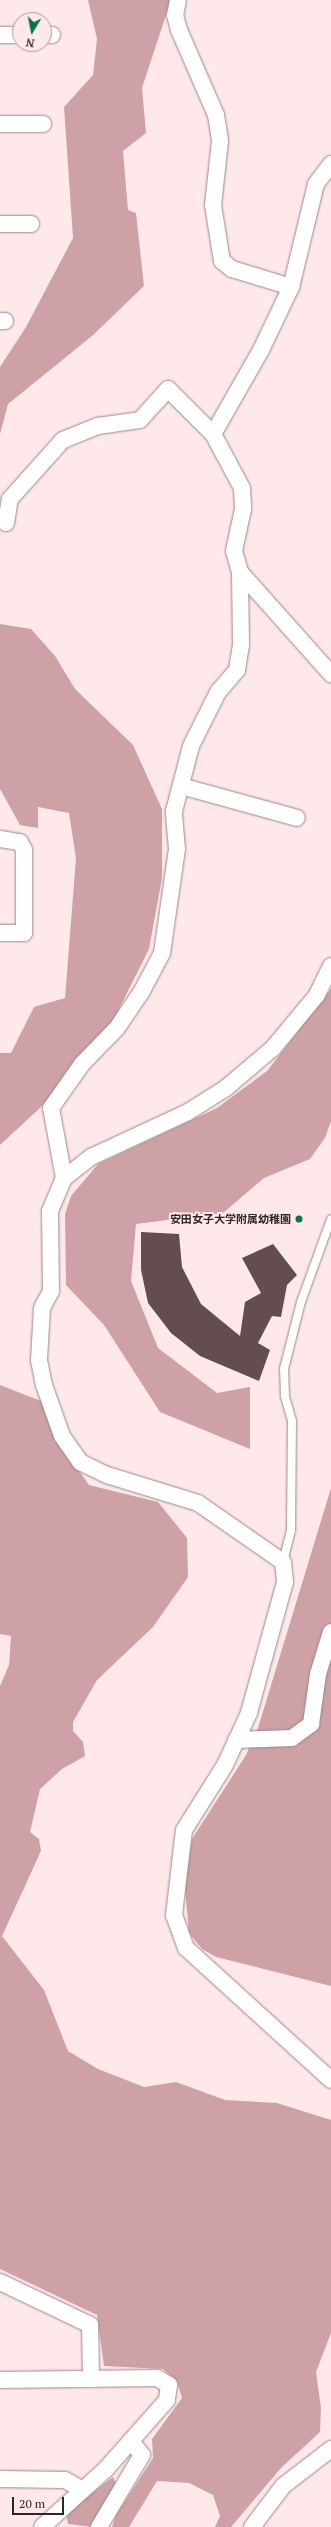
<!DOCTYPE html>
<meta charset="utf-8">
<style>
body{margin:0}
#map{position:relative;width:331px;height:2527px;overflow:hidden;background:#fee8ea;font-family:"PT Serif","Noto Sans JP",serif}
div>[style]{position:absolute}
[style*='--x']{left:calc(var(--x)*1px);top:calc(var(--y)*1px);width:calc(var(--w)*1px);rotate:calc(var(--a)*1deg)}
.forest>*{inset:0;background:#cea1a6}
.building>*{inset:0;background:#634d4f}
.roads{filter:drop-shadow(0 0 1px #9e8688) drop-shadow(0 0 1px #9e8688)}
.lane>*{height:8px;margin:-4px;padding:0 4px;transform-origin:4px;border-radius:4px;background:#fff}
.street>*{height:16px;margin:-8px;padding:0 8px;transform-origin:8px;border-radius:8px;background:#fff}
.dots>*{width:11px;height:11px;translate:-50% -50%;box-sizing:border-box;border:2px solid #fee8ea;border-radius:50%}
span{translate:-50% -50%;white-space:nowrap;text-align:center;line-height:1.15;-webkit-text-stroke:4px #fee8ea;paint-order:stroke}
.poi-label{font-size:11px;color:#2f2526;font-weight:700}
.right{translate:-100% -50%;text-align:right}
.north{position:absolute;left:12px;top:12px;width:40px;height:40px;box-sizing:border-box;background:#fee8ea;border:1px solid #ab9a9c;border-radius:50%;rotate:190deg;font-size:11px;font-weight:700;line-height:16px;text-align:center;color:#2f2526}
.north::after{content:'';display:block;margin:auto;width:14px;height:18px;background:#02734d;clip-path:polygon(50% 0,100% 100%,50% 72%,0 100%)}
.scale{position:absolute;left:12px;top:2497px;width:52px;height:18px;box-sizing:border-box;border:2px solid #2f2526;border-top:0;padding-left:5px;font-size:12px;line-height:14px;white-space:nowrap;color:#2f2526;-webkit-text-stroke:3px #fee8ea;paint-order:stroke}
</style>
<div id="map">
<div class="forest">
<i style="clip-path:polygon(88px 0,171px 0,142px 88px,146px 133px,123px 151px,128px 210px,136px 213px,144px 286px,92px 336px,8px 404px,0 434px,0 367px,26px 327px,73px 238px,64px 107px,93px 75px,97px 39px)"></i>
<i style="clip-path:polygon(0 624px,31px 629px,55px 656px,75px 689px,133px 745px,162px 809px,162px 878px,149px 949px,112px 1023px,40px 1108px,0 1145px,0 1053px,11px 1053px,34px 1007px,65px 998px,76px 858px,69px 813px,38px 807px,38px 828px,20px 825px,0 789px)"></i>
<i style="clip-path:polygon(331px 989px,331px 1121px,325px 1138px,310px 1159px,264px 1178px,223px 1213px,136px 1224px,131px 1281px,158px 1348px,217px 1393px,250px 1387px,250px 1449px,160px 1412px,104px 1325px,66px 1285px,65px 1214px,71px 1196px,98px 1164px,217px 1108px,267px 1071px)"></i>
<i style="clip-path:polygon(0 1385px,41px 1401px,61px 1445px,89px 1485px,158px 1502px,187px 1538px,188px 1577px,153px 1627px,97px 1680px,73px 1722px,73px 1731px,83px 1742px,85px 1756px,62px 1769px,40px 1789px,30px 1832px,39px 1839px,41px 1851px,2px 1936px,44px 1990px,68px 2051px,98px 2069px,144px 2087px,176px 2082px,225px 2100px,277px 2103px,331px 2120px,331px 2333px,316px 2372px,321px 2408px,320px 2432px,281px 2468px,231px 2527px,215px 2527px,220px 2516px,213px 2495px,189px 2483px,157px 2481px,129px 2527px,112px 2527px,116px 2515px,153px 2458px,152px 2439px,182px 2398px,177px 2381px,163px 2369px,104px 2366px,97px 2315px,0 2269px,0 1686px,9px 1665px,11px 1636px,0 1634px)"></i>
<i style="clip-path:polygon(331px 1488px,331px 1986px,216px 1957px,202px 1949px,189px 1933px,185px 1887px,192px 1839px,246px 1755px,258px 1728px)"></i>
<i style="clip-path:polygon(113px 2477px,117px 2486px,92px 2527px,68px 2524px,66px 2513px)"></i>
</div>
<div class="building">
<i style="clip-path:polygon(141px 1232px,179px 1234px,182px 1267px,201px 1304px,240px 1336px,245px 1302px,261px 1293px,242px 1258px,273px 1244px,297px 1275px,287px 1285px,281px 1317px,272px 1316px,258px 1343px,270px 1350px,259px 1381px,200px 1356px,171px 1333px,148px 1303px,141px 1270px)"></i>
</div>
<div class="roads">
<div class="lane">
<i style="--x:283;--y:1562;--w:32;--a:-76"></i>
<i style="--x:291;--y:1531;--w:110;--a:-89.5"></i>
<i style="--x:292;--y:1421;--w:26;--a:-106"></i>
<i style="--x:285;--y:1396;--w:27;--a:-92"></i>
<i style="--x:284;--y:1369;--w:69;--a:-75.8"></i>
<i style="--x:301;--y:1302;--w:88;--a:-70.1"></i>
</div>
<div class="street">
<i style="--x:178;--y:0;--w:15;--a:101"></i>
<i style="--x:175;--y:15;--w:16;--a:75"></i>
<i style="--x:179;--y:30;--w:93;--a:66.5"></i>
<i style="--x:216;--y:115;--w:26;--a:81"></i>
<i style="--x:220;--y:141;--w:64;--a:96.2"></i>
<i style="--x:213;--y:205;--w:57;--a:80.9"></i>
<i style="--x:222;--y:261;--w:13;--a:39"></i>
<i style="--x:232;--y:269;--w:62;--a:17"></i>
<i style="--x:0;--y:35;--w:20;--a:0"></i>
<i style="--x:44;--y:35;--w:8;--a:0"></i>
<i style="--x:0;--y:124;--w:43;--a:0"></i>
<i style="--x:331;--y:164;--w:25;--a:127"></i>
<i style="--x:316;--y:184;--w:106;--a:103.6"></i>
<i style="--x:291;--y:287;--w:70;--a:115.5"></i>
<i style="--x:261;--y:350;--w:97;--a:119.7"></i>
<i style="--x:213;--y:434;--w:61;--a:61.8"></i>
<i style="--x:242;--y:488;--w:21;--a:87"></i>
<i style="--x:243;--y:509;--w:43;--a:102.1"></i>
<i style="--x:234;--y:551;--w:22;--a:74"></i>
<i style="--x:240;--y:572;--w:137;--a:48.3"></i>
<i style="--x:0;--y:224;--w:31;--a:0"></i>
<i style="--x:0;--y:321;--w:5;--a:0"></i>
<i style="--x:6;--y:523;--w:24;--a:-81"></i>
<i style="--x:10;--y:499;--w:79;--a:-48.1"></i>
<i style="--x:63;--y:440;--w:38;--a:-22"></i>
<i style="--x:98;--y:426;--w:42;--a:-8.1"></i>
<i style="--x:140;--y:420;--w:42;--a:-47.9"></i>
<i style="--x:168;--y:389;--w:64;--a:45"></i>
<i style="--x:181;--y:786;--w:120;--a:15.4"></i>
<i style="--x:0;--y:839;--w:20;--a:9"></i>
<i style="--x:20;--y:842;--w:9;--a:63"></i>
<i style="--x:24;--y:850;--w:83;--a:90"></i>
<i style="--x:24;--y:933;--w:24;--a:180"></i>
<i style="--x:331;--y:966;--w:32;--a:116"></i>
<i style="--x:317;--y:995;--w:69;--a:129.7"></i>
<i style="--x:273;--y:1048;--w:62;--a:139.6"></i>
<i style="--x:226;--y:1088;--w:45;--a:147.7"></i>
<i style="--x:188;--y:1112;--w:107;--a:155.1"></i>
<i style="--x:91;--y:1157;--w:34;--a:142"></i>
<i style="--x:64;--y:1178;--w:36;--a:113"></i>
<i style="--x:50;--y:1211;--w:80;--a:89.3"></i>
<i style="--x:51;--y:1291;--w:19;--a:118"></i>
<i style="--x:42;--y:1308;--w:52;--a:93.3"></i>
<i style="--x:39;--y:1360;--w:25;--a:79"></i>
<i style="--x:44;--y:1385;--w:54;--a:70.6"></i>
<i style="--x:62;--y:1436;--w:32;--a:55"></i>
<i style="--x:80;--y:1462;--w:30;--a:26"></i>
<i style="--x:107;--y:1475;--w:95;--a:17.1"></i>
<i style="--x:198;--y:1503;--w:103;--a:34.8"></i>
<i style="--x:283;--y:1562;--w:20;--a:84"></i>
<i style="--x:285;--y:1582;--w:136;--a:105.4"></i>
<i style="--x:249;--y:1713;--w:57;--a:114.8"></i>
<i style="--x:225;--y:1765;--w:77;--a:122.2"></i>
<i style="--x:184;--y:1830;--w:86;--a:96.7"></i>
<i style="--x:174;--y:1915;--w:35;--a:70"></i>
<i style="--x:186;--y:1948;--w:196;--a:42.3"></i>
<i style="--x:64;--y:1178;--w:71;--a:-100.5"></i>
<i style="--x:51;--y:1108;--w:54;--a:-54.8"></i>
<i style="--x:82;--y:1064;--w:50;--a:-45.8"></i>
<i style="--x:117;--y:1028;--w:45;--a:-56"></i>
<i style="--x:142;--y:991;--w:43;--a:-62.2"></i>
<i style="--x:162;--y:953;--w:105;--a:-81.8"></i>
<i style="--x:177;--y:849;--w:38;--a:-95"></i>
<i style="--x:174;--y:811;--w:67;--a:-75.3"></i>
<i style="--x:191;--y:746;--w:60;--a:-63.4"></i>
<i style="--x:218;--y:692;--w:29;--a:-49"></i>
<i style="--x:237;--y:670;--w:25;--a:-81"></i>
<i style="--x:241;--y:645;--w:73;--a:-90.8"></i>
<i style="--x:236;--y:1740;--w:56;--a:-2"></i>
<i style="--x:292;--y:1738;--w:24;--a:-36"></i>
<i style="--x:311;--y:1724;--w:50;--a:-82"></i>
<i style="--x:318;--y:1674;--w:44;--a:-72.8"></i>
<i style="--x:0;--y:2282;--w:100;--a:25.5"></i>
<i style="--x:90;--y:2325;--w:54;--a:88.9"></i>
<i style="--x:0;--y:2380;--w:157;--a:-0.7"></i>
<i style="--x:157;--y:2378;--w:14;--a:30"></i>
<i style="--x:169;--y:2385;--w:15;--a:98"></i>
<i style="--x:167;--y:2400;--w:92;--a:131.5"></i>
<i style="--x:106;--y:2469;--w:86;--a:137.8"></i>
<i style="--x:0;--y:2479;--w:65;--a:0.9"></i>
<i style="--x:65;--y:2480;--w:18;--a:29"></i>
<i style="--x:99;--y:2527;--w:84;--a:-59.2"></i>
<i style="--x:142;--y:2455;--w:18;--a:-128"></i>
<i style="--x:252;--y:2527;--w:51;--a:-52.9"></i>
<i style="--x:283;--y:2486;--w:61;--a:-37.6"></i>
</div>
</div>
<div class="dots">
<i style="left:299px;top:1219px;background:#02734d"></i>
</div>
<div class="poi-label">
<span class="right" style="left:291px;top:1219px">安田女子大学附属幼稚園</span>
</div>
<div class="north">N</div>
<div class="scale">20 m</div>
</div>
